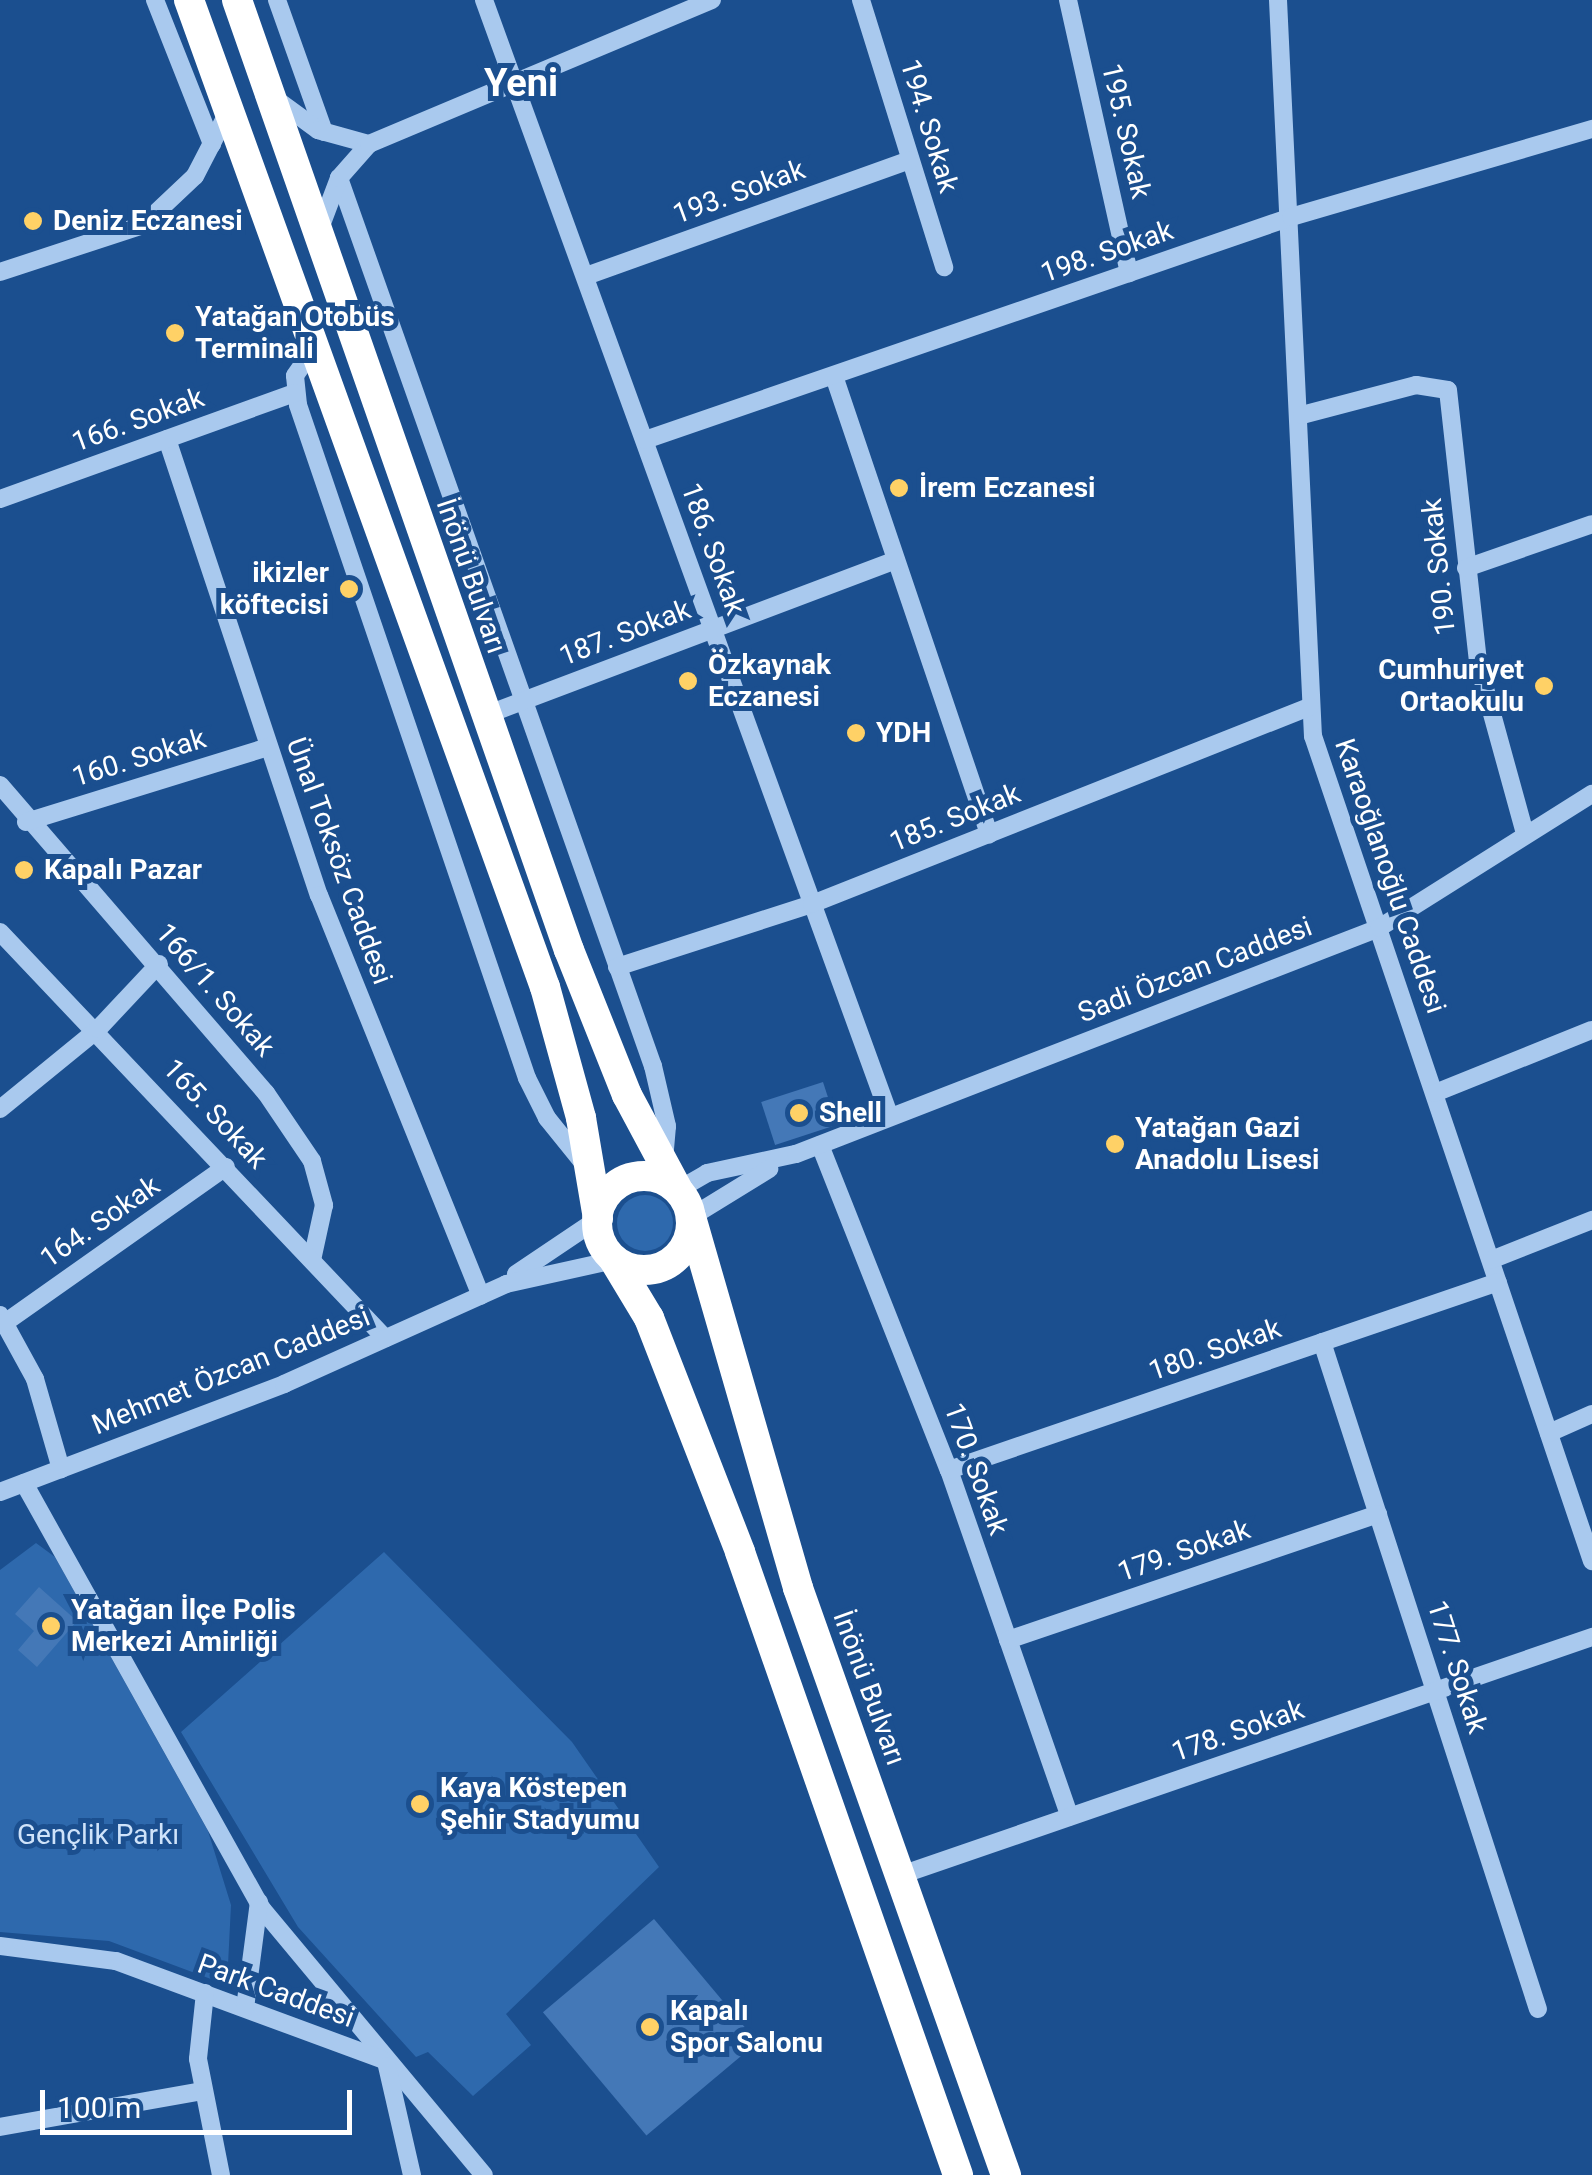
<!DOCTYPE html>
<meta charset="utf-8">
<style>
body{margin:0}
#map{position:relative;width:1592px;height:2175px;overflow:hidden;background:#1b4f8f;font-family:Roboto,sans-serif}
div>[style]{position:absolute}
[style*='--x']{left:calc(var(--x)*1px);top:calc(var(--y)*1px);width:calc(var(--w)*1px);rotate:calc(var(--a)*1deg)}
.green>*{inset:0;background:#2e69ad}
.round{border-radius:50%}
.building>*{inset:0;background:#4478b7;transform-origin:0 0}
.minor>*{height:18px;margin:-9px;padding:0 9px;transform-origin:9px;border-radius:9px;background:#a9c9ee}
.highway>*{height:30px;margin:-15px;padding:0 15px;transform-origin:15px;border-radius:15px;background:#fff}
.highway>.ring{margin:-15px;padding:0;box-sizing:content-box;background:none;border:30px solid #fff;border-radius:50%}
.dots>*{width:28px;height:28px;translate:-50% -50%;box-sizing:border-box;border:5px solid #1b4f8f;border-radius:50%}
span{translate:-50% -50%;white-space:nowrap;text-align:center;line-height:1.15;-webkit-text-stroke:10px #1b4f8f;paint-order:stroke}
.street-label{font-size:28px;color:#fff}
.poi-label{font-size:28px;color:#fff;font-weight:700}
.left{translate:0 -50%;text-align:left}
.right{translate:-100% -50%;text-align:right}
.park-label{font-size:28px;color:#cfe3fa}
.district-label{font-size:38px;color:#fff;font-weight:700}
.scale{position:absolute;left:40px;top:2090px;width:312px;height:45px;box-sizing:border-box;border:5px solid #fff;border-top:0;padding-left:12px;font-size:30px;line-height:35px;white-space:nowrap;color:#fff;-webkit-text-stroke:8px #1b4f8f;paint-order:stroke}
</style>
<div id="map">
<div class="green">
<i class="round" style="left:617px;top:1195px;width:56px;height:56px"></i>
<i style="clip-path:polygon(36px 1543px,55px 1557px,208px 1831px,231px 1905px,227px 1985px,109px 1941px,0 1932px,0 1570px)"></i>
<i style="clip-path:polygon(384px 1552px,572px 1742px,659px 1867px,506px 2014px,531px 2045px,473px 2096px,428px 2052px,416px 2057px,298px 1927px,181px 1732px)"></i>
</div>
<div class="building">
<i style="left:823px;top:1082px;width:45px;height:65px;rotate:72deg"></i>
<i style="clip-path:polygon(39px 1587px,77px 1621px,37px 1667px,18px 1650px,34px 1631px,15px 1614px)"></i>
<i style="left:654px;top:1919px;width:161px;height:145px;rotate:50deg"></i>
</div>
<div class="minor">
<i style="--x:155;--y:0;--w:155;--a:68.4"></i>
<i style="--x:277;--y:0;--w:140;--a:70.4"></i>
<i style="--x:484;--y:0;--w:1188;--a:70.03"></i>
<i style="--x:861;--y:0;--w:280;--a:72.7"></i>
<i style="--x:1068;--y:0;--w:280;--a:77.4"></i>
<i style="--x:1278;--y:0;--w:737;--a:87.28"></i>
<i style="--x:1313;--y:736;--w:871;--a:71.32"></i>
<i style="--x:277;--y:100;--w:51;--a:36.2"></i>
<i style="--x:318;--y:130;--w:53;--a:15.4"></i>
<i style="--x:339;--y:178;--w:942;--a:70.53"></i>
<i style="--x:653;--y:1066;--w:62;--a:76.9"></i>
<i style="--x:667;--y:1126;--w:35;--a:95"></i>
<i style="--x:319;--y:231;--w:57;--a:-69.3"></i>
<i style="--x:339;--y:178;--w:45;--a:-48.6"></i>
<i style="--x:369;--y:144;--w:372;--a:-22.8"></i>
<i style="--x:0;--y:272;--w:151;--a:-18.2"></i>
<i style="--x:143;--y:225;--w:71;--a:-43.3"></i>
<i style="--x:195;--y:176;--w:70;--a:-62.7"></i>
<i style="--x:586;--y:276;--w:344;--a:-19.7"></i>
<i style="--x:315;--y:347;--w:35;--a:125"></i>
<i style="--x:295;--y:376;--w:29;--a:84"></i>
<i style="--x:298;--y:405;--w:711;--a:71.21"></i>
<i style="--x:527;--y:1078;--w:45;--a:63.4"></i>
<i style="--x:547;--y:1118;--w:59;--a:51.2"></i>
<i style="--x:834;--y:376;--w:484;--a:71.3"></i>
<i style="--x:1302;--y:415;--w:118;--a:-14.7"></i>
<i style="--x:1416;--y:385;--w:32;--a:9"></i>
<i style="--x:1448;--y:390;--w:275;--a:83.7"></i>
<i style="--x:1478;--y:663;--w:177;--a:74.6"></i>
<i style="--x:167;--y:439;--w:481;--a:71.6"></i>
<i style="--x:319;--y:895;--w:432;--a:68"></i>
<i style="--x:645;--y:440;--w:683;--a:-19.04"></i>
<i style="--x:1291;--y:217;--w:314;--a:-16.3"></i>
<i style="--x:0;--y:499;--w:313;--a:-19.8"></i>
<i style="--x:1466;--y:568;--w:133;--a:-19.2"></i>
<i style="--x:486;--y:715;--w:438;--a:-20.7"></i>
<i style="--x:0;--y:785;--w:407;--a:49.2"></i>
<i style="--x:266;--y:1093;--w:82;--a:55.9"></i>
<i style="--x:312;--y:1161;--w:46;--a:74.7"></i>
<i style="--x:324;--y:1205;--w:56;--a:102.3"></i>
<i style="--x:26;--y:822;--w:254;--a:-17.2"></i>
<i style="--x:0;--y:932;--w:560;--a:46.52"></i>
<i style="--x:617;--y:967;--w:205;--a:-17.9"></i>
<i style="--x:812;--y:904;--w:535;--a:-21.62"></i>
<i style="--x:1435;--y:1093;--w:169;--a:-21.9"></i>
<i style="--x:0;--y:1109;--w:127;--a:-39.2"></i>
<i style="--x:98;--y:1029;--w:89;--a:-46.8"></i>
<i style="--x:820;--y:1145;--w:350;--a:68.4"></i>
<i style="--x:949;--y:1470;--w:367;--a:70.8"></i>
<i style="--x:678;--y:1190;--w:34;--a:-30"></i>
<i style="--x:707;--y:1173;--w:91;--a:-12.1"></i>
<i style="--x:796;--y:1154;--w:625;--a:-21.19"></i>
<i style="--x:1379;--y:928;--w:252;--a:-32.2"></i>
<i style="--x:691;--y:1217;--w:92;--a:-31.6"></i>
<i style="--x:1491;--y:1260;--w:109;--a:-21.6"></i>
<i style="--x:516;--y:1274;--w:99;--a:-33.9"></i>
<i style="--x:0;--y:1315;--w:73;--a:61.3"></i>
<i style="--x:35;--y:1379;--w:94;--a:73.9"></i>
<i style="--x:6;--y:1322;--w:269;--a:-35.2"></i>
<i style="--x:1322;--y:1342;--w:701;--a:72.06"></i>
<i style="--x:1549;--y:1433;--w:47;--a:-23.8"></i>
<i style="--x:949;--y:1470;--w:580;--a:-18.9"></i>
<i style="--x:24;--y:1483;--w:489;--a:60.8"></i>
<i style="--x:263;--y:1910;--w:345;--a:50.2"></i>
<i style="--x:0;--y:1492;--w:304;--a:-20.8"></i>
<i style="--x:284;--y:1384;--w:243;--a:-24.2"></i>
<i style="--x:506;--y:1284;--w:111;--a:-12.5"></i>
<i style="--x:1008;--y:1640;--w:391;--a:-18.8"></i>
<i style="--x:901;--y:1875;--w:731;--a:-19.01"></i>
<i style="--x:0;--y:1946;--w:117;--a:7.4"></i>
<i style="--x:116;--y:1961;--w:283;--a:20.3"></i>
<i style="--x:205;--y:1993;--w:66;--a:96.1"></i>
<i style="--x:198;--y:2059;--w:118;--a:78.8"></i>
<i style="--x:245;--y:2008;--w:107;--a:-82.5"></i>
<i style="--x:387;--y:2066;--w:112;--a:77.1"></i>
<i style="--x:0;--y:2127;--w:205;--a:-10.1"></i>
</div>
<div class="highway">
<i style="--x:189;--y:0;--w:1049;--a:70.17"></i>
<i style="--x:545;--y:987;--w:136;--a:74.6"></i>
<i style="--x:581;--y:1118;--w:102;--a:80.4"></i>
<i style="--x:237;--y:0;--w:1006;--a:70.74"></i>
<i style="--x:569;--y:950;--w:156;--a:68.2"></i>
<i style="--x:627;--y:1095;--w:108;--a:61.8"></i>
<i class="ring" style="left:597px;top:1176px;width:64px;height:64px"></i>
<i style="--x:691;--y:1217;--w:386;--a:73.9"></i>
<i style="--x:798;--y:1588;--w:623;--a:70.49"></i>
<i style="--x:614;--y:1260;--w:68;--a:58.9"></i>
<i style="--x:649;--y:1318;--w:251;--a:68.7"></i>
<i style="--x:740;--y:1552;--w:660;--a:70.71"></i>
</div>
<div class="dots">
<i style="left:33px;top:221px;background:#ffd166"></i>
<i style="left:175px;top:333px;background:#ffd166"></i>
<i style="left:899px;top:488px;background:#ffd166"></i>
<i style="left:349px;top:589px;background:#ffd166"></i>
<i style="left:688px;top:681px;background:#ffd166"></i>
<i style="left:1544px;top:686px;background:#ffd166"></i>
<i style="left:856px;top:733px;background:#ffd166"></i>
<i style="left:24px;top:870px;background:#ffd166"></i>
<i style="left:799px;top:1113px;background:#ffd166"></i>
<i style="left:1115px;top:1144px;background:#ffd166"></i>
<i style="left:51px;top:1626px;background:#ffd166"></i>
<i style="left:420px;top:1804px;background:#ffd166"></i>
<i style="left:650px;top:2027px;background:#ffd166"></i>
</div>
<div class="street-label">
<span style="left:929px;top:126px;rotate:73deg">194. Sokak</span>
<span style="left:1126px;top:131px;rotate:77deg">195. Sokak</span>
<span style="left:739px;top:192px;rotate:-20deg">193. Sokak</span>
<span style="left:1107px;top:252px;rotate:-19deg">198. Sokak</span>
<span style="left:138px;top:420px;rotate:-20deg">166. Sokak</span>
<span style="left:713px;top:549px;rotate:70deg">186. Sokak</span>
<span style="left:1439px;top:567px;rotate:-96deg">190. Sokak</span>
<span style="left:471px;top:576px;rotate:71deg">İnönü Bulvarı</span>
<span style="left:625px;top:633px;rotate:-21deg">187. Sokak</span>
<span style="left:139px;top:758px;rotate:-17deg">160. Sokak</span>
<span style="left:955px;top:818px;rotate:-22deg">185. Sokak</span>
<span style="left:339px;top:861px;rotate:70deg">Ünal Toksöz Caddesi</span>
<span style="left:1390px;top:876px;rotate:71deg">Karaoğlanoğlu Caddesi</span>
<span style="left:1195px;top:970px;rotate:-21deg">Sadi Özcan Caddesi</span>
<span style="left:215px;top:990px;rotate:49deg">166/1. Sokak</span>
<span style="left:215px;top:1114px;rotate:47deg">165. Sokak</span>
<span style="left:100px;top:1222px;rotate:-35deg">164. Sokak</span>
<span style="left:1215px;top:1350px;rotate:-19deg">180. Sokak</span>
<span style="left:231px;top:1371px;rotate:-22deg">Mehmet Özcan Caddesi</span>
<span style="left:976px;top:1469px;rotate:70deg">170. Sokak</span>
<span style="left:1184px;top:1551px;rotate:-19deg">179. Sokak</span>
<span style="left:1457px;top:1667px;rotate:72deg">177. Sokak</span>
<span style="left:869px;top:1688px;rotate:70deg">İnönü Bulvarı</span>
<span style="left:1238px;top:1731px;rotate:-19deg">178. Sokak</span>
<span style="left:276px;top:1991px;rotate:20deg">Park Caddesi</span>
</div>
<div class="poi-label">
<span class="left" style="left:53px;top:221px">Deniz Eczanesi</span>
<span class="left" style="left:195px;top:333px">Yatağan Otobüs<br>Terminali</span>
<span class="left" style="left:919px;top:488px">İrem Eczanesi</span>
<span class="right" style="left:329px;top:589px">ikizler<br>köftecisi</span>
<span class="left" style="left:708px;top:681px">Özkaynak<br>Eczanesi</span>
<span class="right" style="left:1524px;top:686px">Cumhuriyet<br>Ortaokulu</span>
<span class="left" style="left:876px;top:733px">YDH</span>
<span class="left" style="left:44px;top:870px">Kapalı Pazar</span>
<span class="left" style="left:819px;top:1113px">Shell</span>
<span class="left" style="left:1135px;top:1144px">Yatağan Gazi<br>Anadolu Lisesi</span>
<span class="left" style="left:71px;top:1626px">Yatağan İlçe Polis<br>Merkezi Amirliği</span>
<span class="left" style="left:440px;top:1804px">Kaya Köstepen<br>Şehir Stadyumu</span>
<span class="left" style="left:670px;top:2027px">Kapalı<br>Spor Salonu</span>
</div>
<div class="park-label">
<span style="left:98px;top:1835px">Gençlik Parkı</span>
</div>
<div class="district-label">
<span style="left:521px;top:84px">Yeni</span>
</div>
<div class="scale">100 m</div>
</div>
